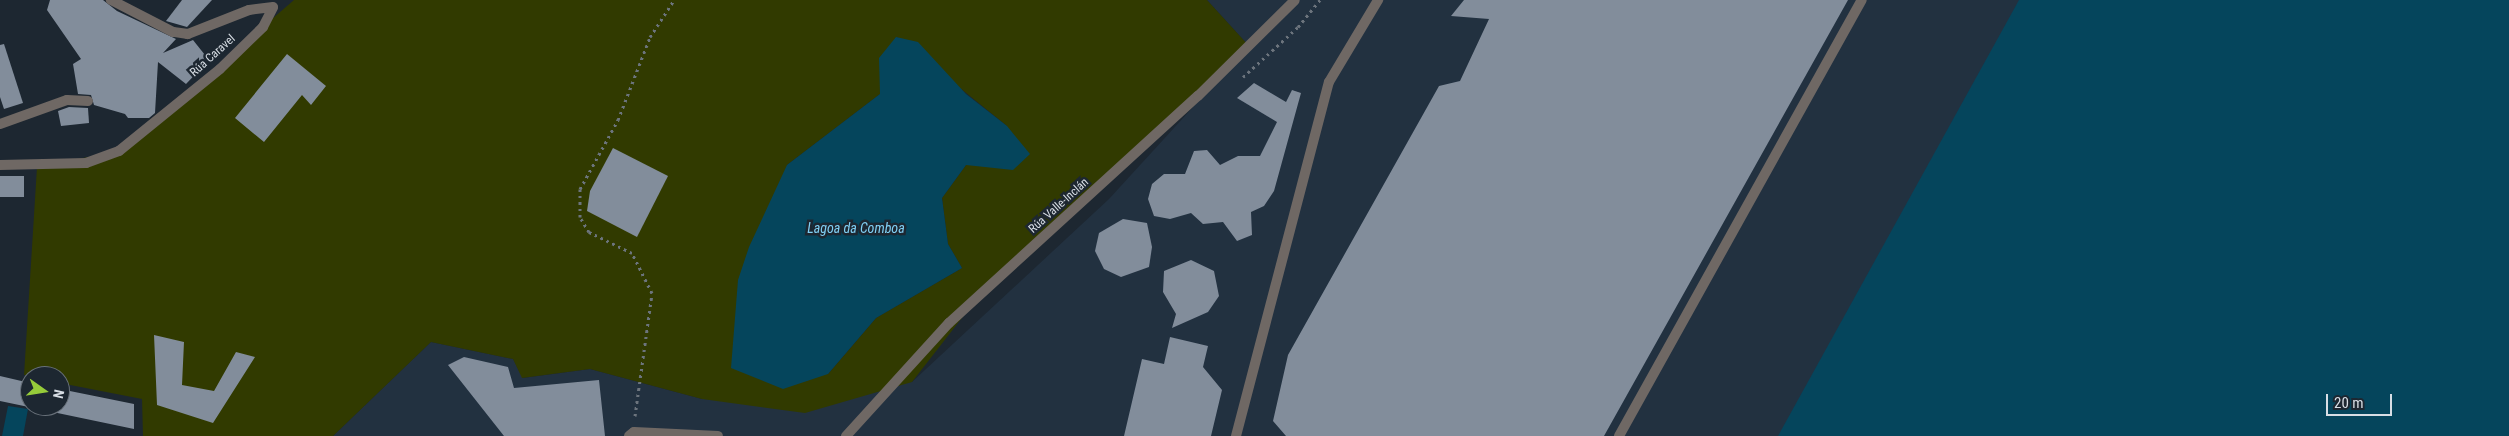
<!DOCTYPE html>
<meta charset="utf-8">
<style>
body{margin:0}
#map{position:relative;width:2509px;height:436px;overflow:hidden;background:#1d2731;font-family:"Roboto Condensed",sans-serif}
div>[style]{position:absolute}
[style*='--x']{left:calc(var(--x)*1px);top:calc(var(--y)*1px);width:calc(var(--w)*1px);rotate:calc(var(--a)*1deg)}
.built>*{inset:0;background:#223140}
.green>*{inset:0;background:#313a00}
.water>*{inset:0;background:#05455c}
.building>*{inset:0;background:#828d9b;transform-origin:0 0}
.path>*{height:3px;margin-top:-1.5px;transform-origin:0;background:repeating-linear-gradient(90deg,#6c747d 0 2.5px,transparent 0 6.5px)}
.lane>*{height:10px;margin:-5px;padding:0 5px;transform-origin:5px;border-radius:5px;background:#6f6864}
.street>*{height:10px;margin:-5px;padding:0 5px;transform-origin:5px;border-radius:5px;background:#6f6864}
span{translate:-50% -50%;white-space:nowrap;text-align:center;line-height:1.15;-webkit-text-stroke:5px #1d2731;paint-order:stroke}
.street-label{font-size:12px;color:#d8dee5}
.water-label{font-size:14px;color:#80d0f5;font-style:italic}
.north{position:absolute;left:20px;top:366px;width:50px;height:50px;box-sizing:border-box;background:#1d2731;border:1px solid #687079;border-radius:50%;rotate:103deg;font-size:14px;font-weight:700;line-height:20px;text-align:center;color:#d8dee5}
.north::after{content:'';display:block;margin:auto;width:18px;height:22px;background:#96cc3a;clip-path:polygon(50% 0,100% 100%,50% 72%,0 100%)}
.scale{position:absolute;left:2326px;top:394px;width:66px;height:22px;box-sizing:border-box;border:2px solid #d8dee5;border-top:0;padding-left:6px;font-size:15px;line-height:18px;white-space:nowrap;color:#d8dee5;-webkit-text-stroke:4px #1d2731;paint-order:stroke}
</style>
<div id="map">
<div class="built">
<i style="clip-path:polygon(1207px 0,2026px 0,1783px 436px,333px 436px,431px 342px,513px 359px,523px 378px,590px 369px,702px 399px,912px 382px,1109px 199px,1249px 46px)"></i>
</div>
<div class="green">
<i style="clip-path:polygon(evenodd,294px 0,1207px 0,1249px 46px,979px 296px,912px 382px,805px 413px,702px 399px,590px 369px,522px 378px,513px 359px,431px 342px,333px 436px,143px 436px,142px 399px,60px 383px,60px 376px,24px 375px,37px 167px,119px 151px,294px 0,897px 37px,1007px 126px,966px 165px,942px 198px,948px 244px,962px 268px,876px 318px,828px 374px,787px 165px,880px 94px,897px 37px)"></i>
</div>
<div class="water">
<i style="clip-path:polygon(2019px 0,2509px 0,2509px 436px,1778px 436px)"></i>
<i style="clip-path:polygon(896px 37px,918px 42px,966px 94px,1007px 126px,1030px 154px,1013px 170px,966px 165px,942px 198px,948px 244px,962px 268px,876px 318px,828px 374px,783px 389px,731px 368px,738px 280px,749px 247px,787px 165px,880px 94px,879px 58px)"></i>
<i style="clip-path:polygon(8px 406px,28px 409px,23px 436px,2px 436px)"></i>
</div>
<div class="building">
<i style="clip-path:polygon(50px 0,103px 0,117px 11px,176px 39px,163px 53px,193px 40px,209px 60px,186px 84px,158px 62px,155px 113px,149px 118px,128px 118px,125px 114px,94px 105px,91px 95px,78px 94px,73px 64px,81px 59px,47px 10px)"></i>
<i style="clip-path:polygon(182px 0,212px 0,187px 27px,166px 21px)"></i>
<i style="clip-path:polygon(1464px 0,1848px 0,1604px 436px,1286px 436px,1273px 421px,1288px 355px,1439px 86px,1460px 81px,1489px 19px,1451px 16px)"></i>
<i style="clip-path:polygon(4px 44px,23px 103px,4px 109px,0 97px,0 45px)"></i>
<i style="clip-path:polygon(287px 54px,326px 86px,311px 105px,302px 95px,264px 142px,235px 118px)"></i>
<i style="clip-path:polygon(1254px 83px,1286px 102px,1292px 90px,1301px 93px,1274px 191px,1264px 206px,1251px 212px,1252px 235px,1237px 241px,1223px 222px,1203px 224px,1191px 213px,1170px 219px,1154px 216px,1148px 199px,1152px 184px,1164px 174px,1185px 174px,1194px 151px,1207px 150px,1220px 165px,1238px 156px,1260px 156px,1277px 122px,1237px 98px)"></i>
<i style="clip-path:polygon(69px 107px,88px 108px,89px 123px,61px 126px,58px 111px)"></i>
<i style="clip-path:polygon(613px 148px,668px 176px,637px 237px,587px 211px,590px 191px)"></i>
<i style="left:0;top:176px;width:24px;height:21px"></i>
<i style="clip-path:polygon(1123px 219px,1147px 223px,1152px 247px,1149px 267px,1121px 277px,1104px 269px,1095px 251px,1099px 233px)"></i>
<i style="clip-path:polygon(1191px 260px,1214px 271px,1219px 296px,1208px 312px,1172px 328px,1176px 314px,1163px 292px,1164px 271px)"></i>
<i style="clip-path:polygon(154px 335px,184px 342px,182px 385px,214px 391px,236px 352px,255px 357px,213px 423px,157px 405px)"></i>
<i style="clip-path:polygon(1170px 337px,1208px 346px,1203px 367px,1222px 390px,1211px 436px,1124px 436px,1142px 359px,1164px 364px)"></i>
<i style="clip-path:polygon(464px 357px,508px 367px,514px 388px,599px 380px,605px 436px,504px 436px,448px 365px)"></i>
<i style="clip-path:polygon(0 376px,30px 383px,30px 406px,60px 406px,60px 389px,134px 404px,134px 429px,0 401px)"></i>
</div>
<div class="path">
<i style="--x:1243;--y:77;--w:74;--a:-42.3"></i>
<i style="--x:1298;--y:27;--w:35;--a:-51"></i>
<i style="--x:635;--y:416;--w:124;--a:-82.1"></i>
<i style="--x:652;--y:293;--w:45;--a:-116.6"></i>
<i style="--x:632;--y:253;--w:48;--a:-154"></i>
<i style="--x:589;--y:232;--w:17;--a:-121"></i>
<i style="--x:580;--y:217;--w:28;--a:-90"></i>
<i style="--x:580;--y:189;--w:79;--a:-61.2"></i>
<i style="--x:618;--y:120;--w:89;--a:-68.9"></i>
<i style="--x:650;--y:37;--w:44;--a:-57"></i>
</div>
<div class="lane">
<i style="--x:0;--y:124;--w:71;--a:-19.7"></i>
<i style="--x:67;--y:100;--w:21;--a:3"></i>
<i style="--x:1236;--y:436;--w:366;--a:-75.3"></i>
<i style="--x:1329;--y:82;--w:96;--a:-59.1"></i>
<i style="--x:1619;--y:436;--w:499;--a:-60.9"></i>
</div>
<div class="street">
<i style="--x:0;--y:165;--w:86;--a:-1.3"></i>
<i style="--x:86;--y:163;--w:35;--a:-20"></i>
<i style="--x:119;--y:151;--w:130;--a:-39.1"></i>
<i style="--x:220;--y:69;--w:60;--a:-44.3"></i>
<i style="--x:263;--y:27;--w:22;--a:-63"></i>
<i style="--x:273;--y:7;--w:24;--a:173"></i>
<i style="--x:249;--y:10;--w:66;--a:158.5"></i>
<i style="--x:188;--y:34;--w:15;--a:-172"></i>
<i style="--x:173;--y:32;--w:70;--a:-152.7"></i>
<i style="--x:629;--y:436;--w:6;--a:-39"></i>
<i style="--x:634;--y:432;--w:84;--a:2.7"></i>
<i style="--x:846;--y:436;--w:153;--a:-47.7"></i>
<i style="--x:949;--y:323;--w:337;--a:-42.4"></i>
<i style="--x:1198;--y:96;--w:136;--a:-44.7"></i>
</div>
<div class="street-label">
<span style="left:213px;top:56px;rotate:-42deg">Rúa Caravel</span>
<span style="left:1059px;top:206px;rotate:-42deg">Rúa Valle-Inclán</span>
</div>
<div class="water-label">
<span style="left:856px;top:228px">Lagoa da Comboa</span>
</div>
<div class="north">N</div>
<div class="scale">20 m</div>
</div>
